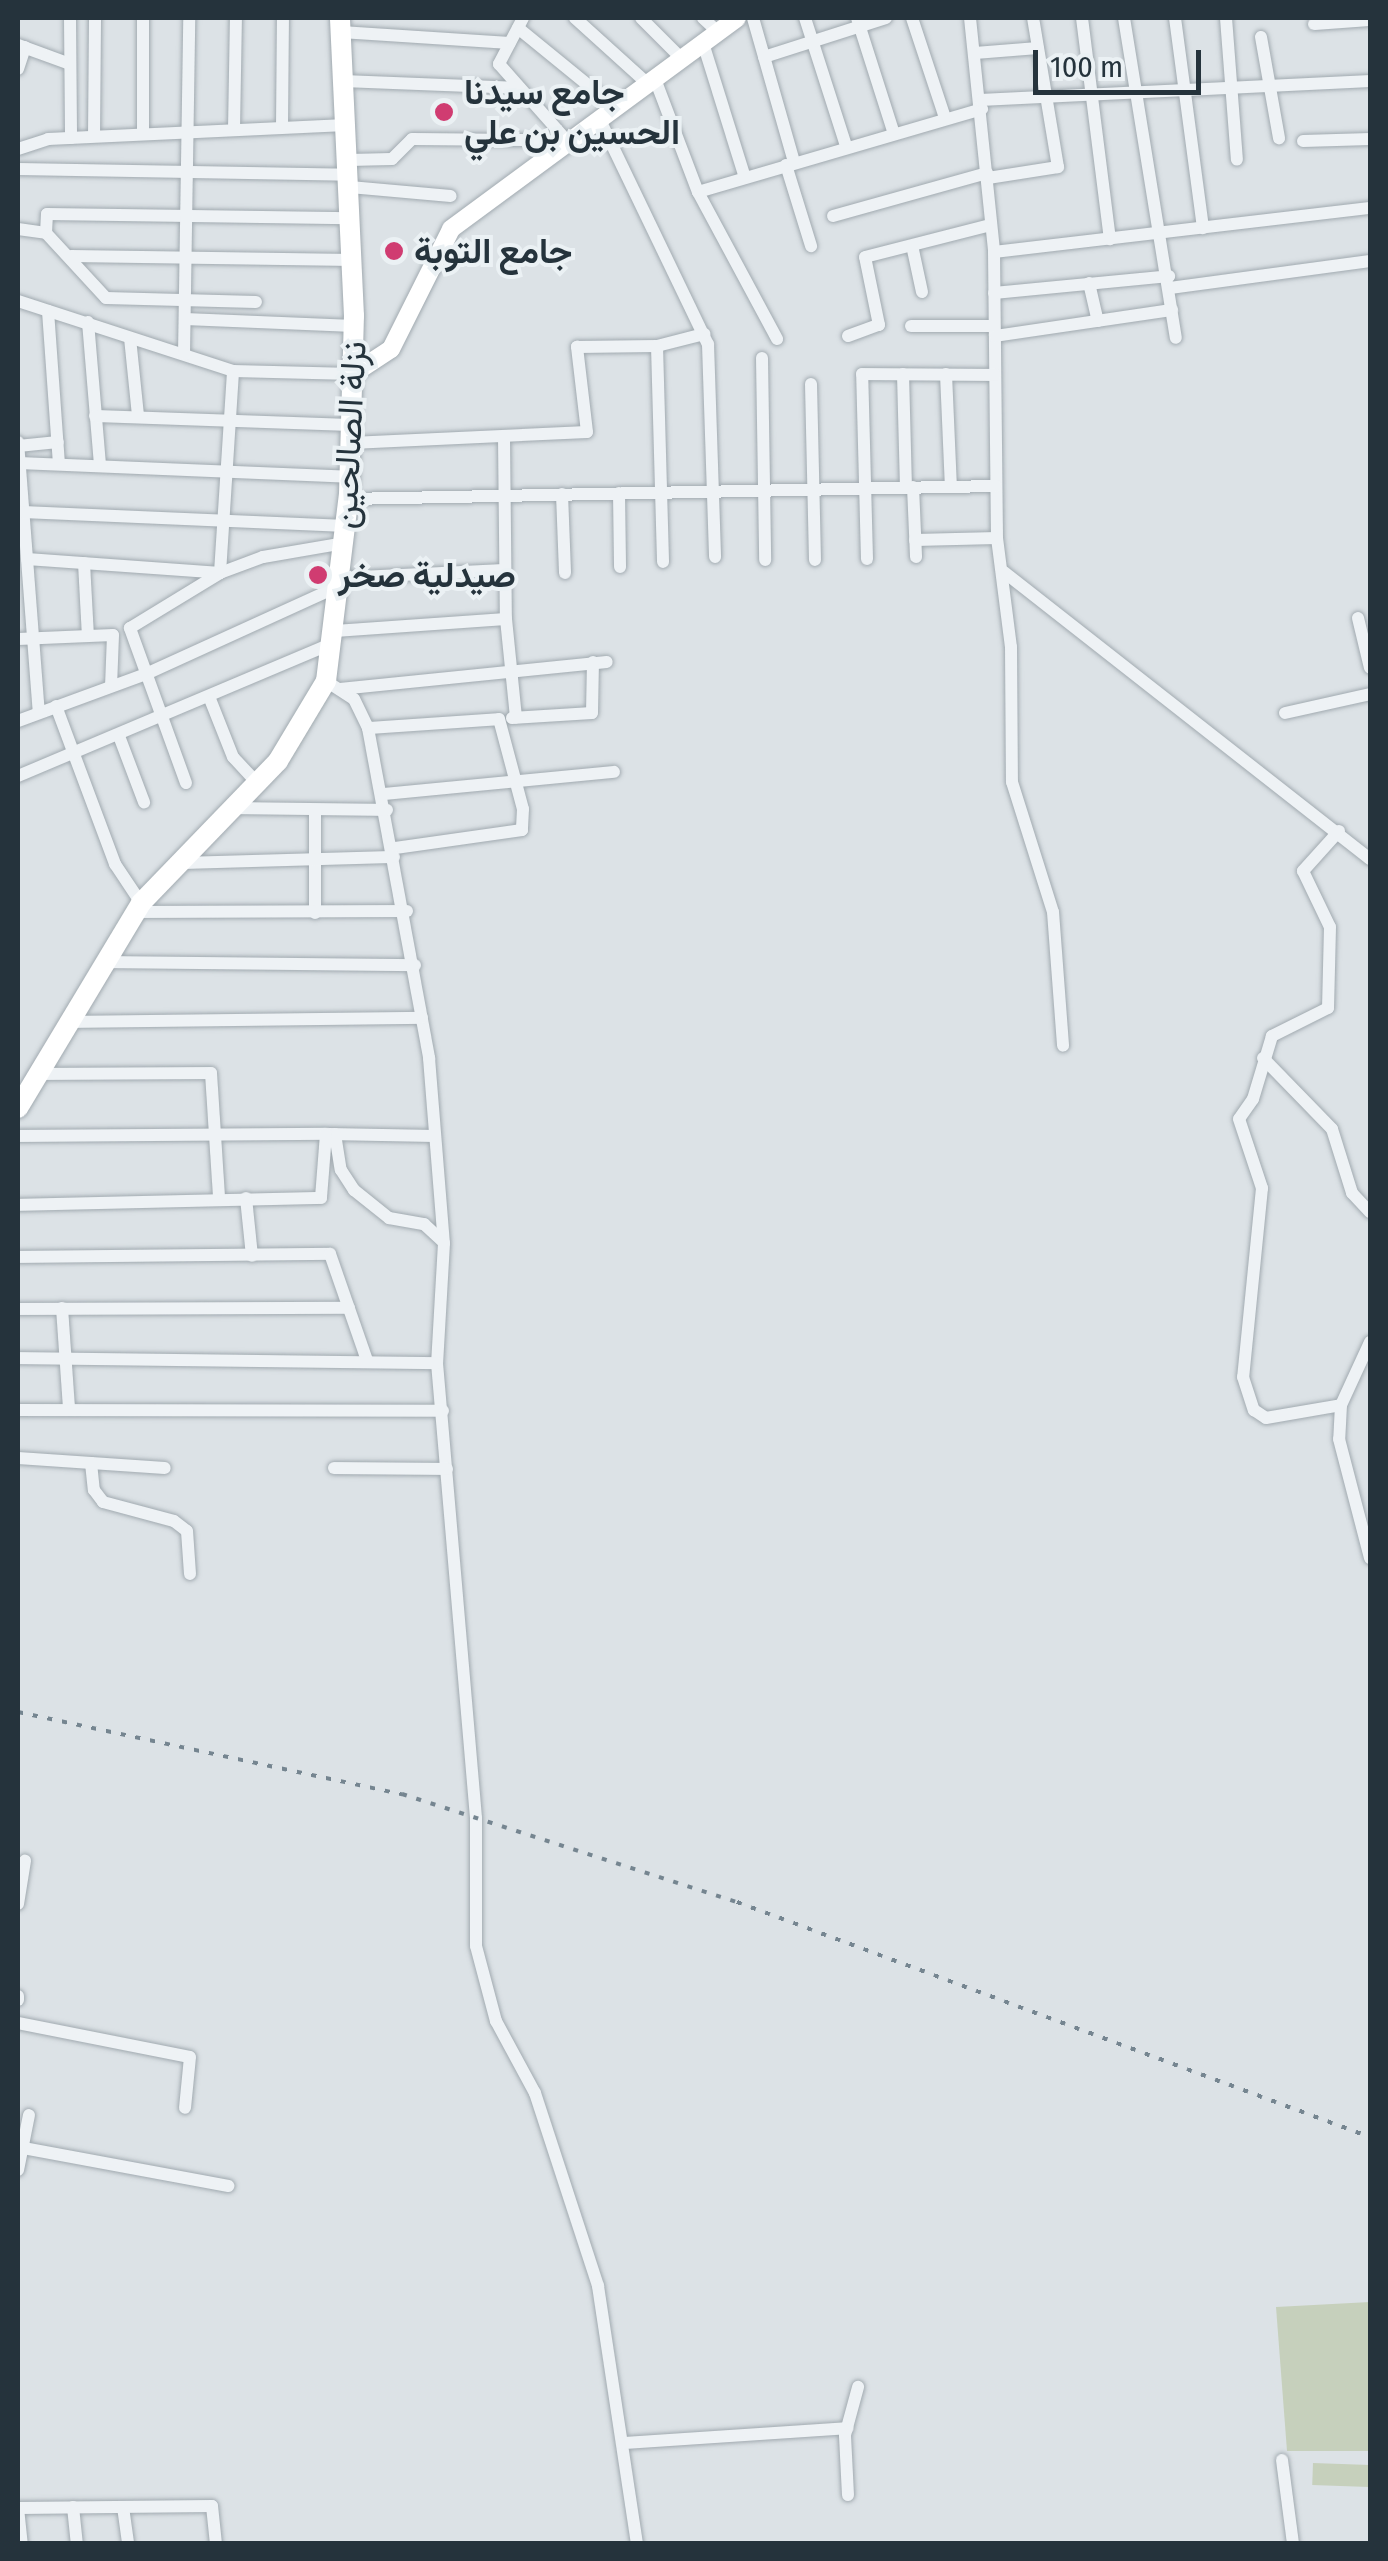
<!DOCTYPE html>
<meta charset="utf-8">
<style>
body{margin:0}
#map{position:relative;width:1388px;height:2561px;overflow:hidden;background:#dce2e6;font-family:"Fira Sans Condensed",Vazirmatn,sans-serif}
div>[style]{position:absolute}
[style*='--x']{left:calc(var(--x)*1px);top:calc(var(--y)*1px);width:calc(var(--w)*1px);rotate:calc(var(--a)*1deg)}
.green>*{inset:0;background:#c6d0bc;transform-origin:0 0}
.roads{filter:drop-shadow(0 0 2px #a1aab0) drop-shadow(0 0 2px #a1aab0)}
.street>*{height:12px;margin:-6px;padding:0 6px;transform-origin:6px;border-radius:6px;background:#eef2f5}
.secondary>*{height:18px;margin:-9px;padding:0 9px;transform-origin:9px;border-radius:9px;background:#fff}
.primary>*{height:20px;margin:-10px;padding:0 10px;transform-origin:10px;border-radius:10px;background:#fff}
.rail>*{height:4px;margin-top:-2px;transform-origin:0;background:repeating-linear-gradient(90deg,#758590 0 5px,transparent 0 15px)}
.dots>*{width:28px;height:28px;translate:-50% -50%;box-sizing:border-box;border:5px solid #ebf1f4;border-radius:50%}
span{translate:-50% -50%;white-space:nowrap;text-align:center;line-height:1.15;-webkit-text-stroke:8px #ebf1f4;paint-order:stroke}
.poi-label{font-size:35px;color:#25333c;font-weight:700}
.left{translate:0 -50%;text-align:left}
.street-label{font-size:35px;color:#25333c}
.frame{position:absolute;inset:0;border:20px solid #25333c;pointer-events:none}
.scale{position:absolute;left:1033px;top:50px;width:168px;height:45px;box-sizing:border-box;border:5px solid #25333c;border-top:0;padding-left:12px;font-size:30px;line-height:35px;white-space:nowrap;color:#25333c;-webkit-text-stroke:8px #ebf1f4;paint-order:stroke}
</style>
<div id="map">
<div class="green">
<i style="clip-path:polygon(1370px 2302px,1370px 2451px,1287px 2451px,1276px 2307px)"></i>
<i style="left:1313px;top:2463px;width:57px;height:22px;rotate:2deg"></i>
</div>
<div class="roads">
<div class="street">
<i style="--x:70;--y:18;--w:120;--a:89.5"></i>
<i style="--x:143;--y:18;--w:115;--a:90"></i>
<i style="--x:523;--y:18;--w:52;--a:117.6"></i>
<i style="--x:499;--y:64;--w:106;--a:48.5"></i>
<i style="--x:575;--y:18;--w:98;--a:42.1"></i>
<i style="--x:641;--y:18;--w:58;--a:45"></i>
<i style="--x:703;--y:18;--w:21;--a:43"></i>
<i style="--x:753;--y:18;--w:150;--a:74.1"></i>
<i style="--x:805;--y:18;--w:134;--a:72.2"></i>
<i style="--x:857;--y:18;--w:119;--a:72.3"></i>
<i style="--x:912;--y:18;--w:102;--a:71.7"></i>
<i style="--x:970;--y:18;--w:235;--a:84.1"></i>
<i style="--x:994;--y:252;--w:286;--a:89.4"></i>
<i style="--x:997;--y:538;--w:110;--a:82.7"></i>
<i style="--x:1011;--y:647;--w:135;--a:89.6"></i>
<i style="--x:1012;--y:782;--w:136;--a:72.5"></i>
<i style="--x:1053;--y:912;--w:134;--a:85.7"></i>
<i style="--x:1082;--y:18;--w:223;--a:82.8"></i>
<i style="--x:1124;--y:18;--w:324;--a:80.8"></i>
<i style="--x:1175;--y:18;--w:212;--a:82.4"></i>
<i style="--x:1226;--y:18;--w:142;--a:85.6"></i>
<i style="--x:1314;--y:24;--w:56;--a:-4.1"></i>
<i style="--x:518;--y:28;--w:127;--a:39.2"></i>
<i style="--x:341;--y:32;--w:169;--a:3.7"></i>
<i style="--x:1261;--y:37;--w:103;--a:79.9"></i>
<i style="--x:703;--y:43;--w:141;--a:72.7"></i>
<i style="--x:18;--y:45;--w:55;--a:20.1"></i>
<i style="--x:975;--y:53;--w:63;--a:-4.5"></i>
<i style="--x:764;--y:57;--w:128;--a:-17.7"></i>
<i style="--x:18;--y:69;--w:23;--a:-72"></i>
<i style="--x:655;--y:79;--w:121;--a:69.2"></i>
<i style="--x:698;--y:192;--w:296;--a:-16.3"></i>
<i style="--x:343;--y:81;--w:177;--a:2.3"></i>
<i style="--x:981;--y:100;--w:389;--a:-2.8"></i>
<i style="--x:600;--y:120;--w:249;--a:64.3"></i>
<i style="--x:708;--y:344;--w:213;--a:88.1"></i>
<i style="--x:282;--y:127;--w:109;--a:-89.5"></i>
<i style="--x:234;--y:129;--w:111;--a:-89"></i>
<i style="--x:94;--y:136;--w:118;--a:-89.5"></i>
<i style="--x:1303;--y:141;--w:67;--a:-1.7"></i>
<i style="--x:18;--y:149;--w:32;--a:-18"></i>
<i style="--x:48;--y:139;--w:298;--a:-2.7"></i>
<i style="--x:349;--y:160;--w:43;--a:-1.3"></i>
<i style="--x:392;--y:159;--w:28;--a:-45"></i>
<i style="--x:412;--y:139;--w:119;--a:0.5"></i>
<i style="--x:531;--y:140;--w:33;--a:12"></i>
<i style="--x:786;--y:165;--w:85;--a:72.8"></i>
<i style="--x:18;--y:169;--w:331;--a:1"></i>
<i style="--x:988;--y:178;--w:71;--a:-8.9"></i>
<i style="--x:1058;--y:167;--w:151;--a:-99.5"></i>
<i style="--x:350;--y:187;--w:101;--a:5.1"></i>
<i style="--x:698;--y:192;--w:167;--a:61.7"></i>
<i style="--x:833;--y:216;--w:160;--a:-15.6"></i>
<i style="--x:18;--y:229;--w:28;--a:8"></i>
<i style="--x:46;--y:233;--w:19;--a:-87"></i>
<i style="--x:47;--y:214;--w:304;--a:0.8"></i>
<i style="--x:46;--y:233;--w:88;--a:47.3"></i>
<i style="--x:106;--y:298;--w:150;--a:1.5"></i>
<i style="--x:913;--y:250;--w:43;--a:77.9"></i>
<i style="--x:994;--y:252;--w:379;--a:-6.7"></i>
<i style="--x:71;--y:256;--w:282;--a:0.8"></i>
<i style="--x:1089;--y:283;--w:39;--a:77"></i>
<i style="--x:1170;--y:288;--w:202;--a:-7.7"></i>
<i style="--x:994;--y:293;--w:176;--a:-5.5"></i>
<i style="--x:18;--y:301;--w:226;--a:18"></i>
<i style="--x:233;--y:371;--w:120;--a:1.4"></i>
<i style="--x:48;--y:311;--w:153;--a:85.9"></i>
<i style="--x:185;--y:319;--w:169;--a:2.4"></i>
<i style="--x:88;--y:322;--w:144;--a:85.2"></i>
<i style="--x:911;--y:326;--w:83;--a:0"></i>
<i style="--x:848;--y:336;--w:33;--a:-20"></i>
<i style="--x:879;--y:325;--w:69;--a:-101.6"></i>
<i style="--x:865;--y:257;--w:130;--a:-14.3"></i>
<i style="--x:995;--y:336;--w:179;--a:-8.4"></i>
<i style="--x:130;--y:338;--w:78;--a:84.1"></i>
<i style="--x:657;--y:346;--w:216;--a:88.4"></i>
<i style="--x:184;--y:354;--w:336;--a:-89.1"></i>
<i style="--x:762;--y:358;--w:202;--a:89.1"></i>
<i style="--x:903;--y:374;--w:114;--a:88.5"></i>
<i style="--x:946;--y:374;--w:113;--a:87.5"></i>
<i style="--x:811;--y:384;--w:176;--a:88.7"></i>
<i style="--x:95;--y:416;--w:256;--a:2"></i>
<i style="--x:504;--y:438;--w:181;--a:89.4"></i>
<i style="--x:506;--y:619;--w:99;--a:84.2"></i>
<i style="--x:18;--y:442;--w:271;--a:85.6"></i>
<i style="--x:351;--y:443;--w:236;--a:-2.7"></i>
<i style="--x:587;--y:432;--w:86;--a:-96.7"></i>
<i style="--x:577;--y:347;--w:80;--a:-0.7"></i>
<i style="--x:657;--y:346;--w:49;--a:-14.3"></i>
<i style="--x:18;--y:446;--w:40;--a:-5.7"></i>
<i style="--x:19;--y:463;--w:330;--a:2.4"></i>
<i style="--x:913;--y:487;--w:70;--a:87.5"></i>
<i style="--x:619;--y:493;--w:74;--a:89.2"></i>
<i style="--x:562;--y:494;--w:79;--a:87.8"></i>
<i style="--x:348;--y:499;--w:648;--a:-1.15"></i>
<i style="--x:23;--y:512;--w:323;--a:2.5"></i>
<i style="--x:915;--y:540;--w:82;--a:-1.4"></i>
<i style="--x:27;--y:559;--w:194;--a:4.1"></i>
<i style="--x:220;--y:573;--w:202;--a:-86.3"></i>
<i style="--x:867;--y:559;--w:185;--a:-91.5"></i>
<i style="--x:862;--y:374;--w:133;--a:0.4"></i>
<i style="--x:84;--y:563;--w:73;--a:86.9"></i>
<i style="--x:1004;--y:572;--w:465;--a:38.1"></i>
<i style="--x:340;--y:578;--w:164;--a:-2.8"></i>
<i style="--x:1358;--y:618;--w:51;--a:76.5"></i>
<i style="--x:335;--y:631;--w:171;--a:-4"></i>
<i style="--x:18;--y:639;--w:95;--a:-2.4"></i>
<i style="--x:113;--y:635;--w:51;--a:92.2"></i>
<i style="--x:326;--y:681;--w:33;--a:33"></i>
<i style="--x:354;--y:699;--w:32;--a:64"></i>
<i style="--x:368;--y:728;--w:336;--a:79.5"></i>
<i style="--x:429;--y:1058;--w:186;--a:85.4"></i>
<i style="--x:444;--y:1243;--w:120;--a:93.3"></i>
<i style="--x:437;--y:1363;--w:457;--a:85.1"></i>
<i style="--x:476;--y:1818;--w:128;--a:90"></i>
<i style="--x:476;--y:1946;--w:78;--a:75.1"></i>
<i style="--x:496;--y:2021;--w:82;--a:61.6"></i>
<i style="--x:535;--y:2093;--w:203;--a:71.9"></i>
<i style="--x:598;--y:2286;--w:261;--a:81.4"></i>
<i style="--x:340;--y:689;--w:268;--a:-5.8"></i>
<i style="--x:210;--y:699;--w:62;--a:68.4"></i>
<i style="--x:233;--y:757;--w:35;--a:47"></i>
<i style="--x:56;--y:706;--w:169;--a:69.5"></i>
<i style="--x:115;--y:864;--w:47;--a:56.3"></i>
<i style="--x:1285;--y:713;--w:87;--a:-12.6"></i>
<i style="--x:512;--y:718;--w:80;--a:-3.6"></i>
<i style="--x:592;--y:713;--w:51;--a:-88.9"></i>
<i style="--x:18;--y:721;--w:136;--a:-20.2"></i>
<i style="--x:146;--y:674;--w:212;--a:-24.5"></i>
<i style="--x:368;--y:728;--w:131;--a:-3.9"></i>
<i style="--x:499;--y:719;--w:93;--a:75.1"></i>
<i style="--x:523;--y:809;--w:21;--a:93"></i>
<i style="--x:522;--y:830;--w:128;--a:171.9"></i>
<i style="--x:119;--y:736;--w:71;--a:69.3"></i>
<i style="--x:18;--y:776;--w:342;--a:-22.9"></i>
<i style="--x:186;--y:783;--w:165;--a:-109.9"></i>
<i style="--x:130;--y:628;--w:105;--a:-31.4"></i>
<i style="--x:220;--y:573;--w:46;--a:-20.4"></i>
<i style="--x:263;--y:557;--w:82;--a:-9.8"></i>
<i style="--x:384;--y:794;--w:231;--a:-5.5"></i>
<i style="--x:234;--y:808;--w:153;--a:0.7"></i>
<i style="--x:315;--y:812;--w:101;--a:90"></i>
<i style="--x:1339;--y:831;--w:54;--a:132"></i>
<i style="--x:1303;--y:871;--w:62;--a:64.3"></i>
<i style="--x:1330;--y:927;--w:81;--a:91.4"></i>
<i style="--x:1328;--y:1008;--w:63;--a:153.4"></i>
<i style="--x:1272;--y:1036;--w:66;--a:106.8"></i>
<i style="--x:1253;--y:1099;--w:24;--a:125"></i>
<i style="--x:1239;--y:1119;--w:73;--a:71.6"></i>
<i style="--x:1262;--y:1188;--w:190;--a:95.7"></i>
<i style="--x:1243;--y:1377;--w:35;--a:72"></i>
<i style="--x:1254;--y:1410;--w:14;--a:34"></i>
<i style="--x:1266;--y:1418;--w:76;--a:-9.8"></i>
<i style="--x:180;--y:863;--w:214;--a:-1.6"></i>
<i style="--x:137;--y:912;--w:270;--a:-0.2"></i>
<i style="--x:106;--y:962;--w:309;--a:0.6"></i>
<i style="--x:70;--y:1022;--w:352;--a:-0.7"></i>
<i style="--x:1263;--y:1058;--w:99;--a:45.8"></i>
<i style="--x:1332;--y:1129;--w:67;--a:72.6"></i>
<i style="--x:1352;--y:1193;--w:26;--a:47"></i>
<i style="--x:38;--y:1074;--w:173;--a:-0.3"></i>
<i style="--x:211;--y:1073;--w:125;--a:86.3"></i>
<i style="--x:329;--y:1134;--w:106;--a:1.1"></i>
<i style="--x:335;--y:1134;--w:36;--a:81"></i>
<i style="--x:341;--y:1170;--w:24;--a:57"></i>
<i style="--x:354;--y:1190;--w:45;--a:38.7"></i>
<i style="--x:389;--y:1218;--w:36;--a:10"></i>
<i style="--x:424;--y:1224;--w:26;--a:43"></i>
<i style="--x:18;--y:1136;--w:308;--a:-0.4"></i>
<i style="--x:326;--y:1134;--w:64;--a:94.5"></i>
<i style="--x:321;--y:1198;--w:303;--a:178.7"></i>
<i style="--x:246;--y:1198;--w:58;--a:84.1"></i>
<i style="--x:18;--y:1257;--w:312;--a:-0.6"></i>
<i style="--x:330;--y:1254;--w:112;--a:70.8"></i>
<i style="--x:62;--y:1308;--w:100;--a:86"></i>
<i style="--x:18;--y:1309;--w:331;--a:-0.2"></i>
<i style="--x:1370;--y:1342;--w:69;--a:114.7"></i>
<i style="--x:1341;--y:1405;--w:34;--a:93"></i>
<i style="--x:1339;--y:1439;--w:123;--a:75.4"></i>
<i style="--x:18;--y:1358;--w:419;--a:0.7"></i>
<i style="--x:18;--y:1410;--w:425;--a:0.1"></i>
<i style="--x:18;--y:1458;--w:147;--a:3.9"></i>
<i style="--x:91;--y:1463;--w:27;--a:84"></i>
<i style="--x:94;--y:1490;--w:15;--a:53"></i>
<i style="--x:103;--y:1502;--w:73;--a:15"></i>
<i style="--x:174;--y:1521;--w:16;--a:38"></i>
<i style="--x:187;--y:1531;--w:43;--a:86"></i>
<i style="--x:334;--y:1468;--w:113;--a:0.5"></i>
<i style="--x:18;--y:1904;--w:44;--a:-80.8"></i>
<i style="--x:18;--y:1996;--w:4;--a:90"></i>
<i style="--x:18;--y:2023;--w:175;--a:11.2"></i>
<i style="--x:190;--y:2057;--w:51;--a:95.6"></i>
<i style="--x:18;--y:2147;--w:214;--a:10.5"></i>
<i style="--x:18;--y:2170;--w:56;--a:-78.7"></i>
<i style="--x:623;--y:2443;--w:225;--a:-3.8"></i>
<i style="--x:1282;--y:2460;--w:85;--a:82.5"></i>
<i style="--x:848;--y:2495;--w:60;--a:-92.9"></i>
<i style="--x:845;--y:2435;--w:50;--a:-74.8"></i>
<i style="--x:73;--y:2507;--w:37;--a:84"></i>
<i style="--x:123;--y:2507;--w:37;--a:82"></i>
<i style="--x:18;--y:2508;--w:194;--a:-0.6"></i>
<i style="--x:212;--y:2506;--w:38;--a:84"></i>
<i style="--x:18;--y:2508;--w:36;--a:84"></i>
</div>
<div class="secondary">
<i style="--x:353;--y:374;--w:45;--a:-33.3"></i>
<i style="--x:391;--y:349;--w:134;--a:-63.4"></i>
<i style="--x:451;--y:229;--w:355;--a:-36.4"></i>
</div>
<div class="primary">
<i style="--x:18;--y:1108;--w:239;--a:-59"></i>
<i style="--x:141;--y:903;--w:197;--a:-46"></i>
<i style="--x:278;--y:761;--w:93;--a:-59"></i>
<i style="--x:326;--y:681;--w:188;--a:-83"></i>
<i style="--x:349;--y:494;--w:178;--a:-88.4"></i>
<i style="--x:354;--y:316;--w:298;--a:-92.7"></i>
</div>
</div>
<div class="rail">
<i style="--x:18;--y:1712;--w:393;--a:12.1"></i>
<i style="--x:402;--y:1794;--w:352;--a:17.9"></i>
<i style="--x:737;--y:1902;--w:675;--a:20.37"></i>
</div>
<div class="dots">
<i style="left:444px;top:112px;background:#d03c71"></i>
<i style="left:394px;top:251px;background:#d03c71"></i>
<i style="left:318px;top:575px;background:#d03c71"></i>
</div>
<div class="poi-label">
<span class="left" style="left:464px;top:112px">جامع سيدنا<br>الحسين بن علي</span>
<span class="left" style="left:414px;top:251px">جامع التوبة</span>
<span class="left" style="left:338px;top:575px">صيدلية صخر</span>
</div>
<div class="street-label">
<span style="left:349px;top:435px;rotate:-87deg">نزلة الصالحين</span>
</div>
<div class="frame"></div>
<div class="scale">100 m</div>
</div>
